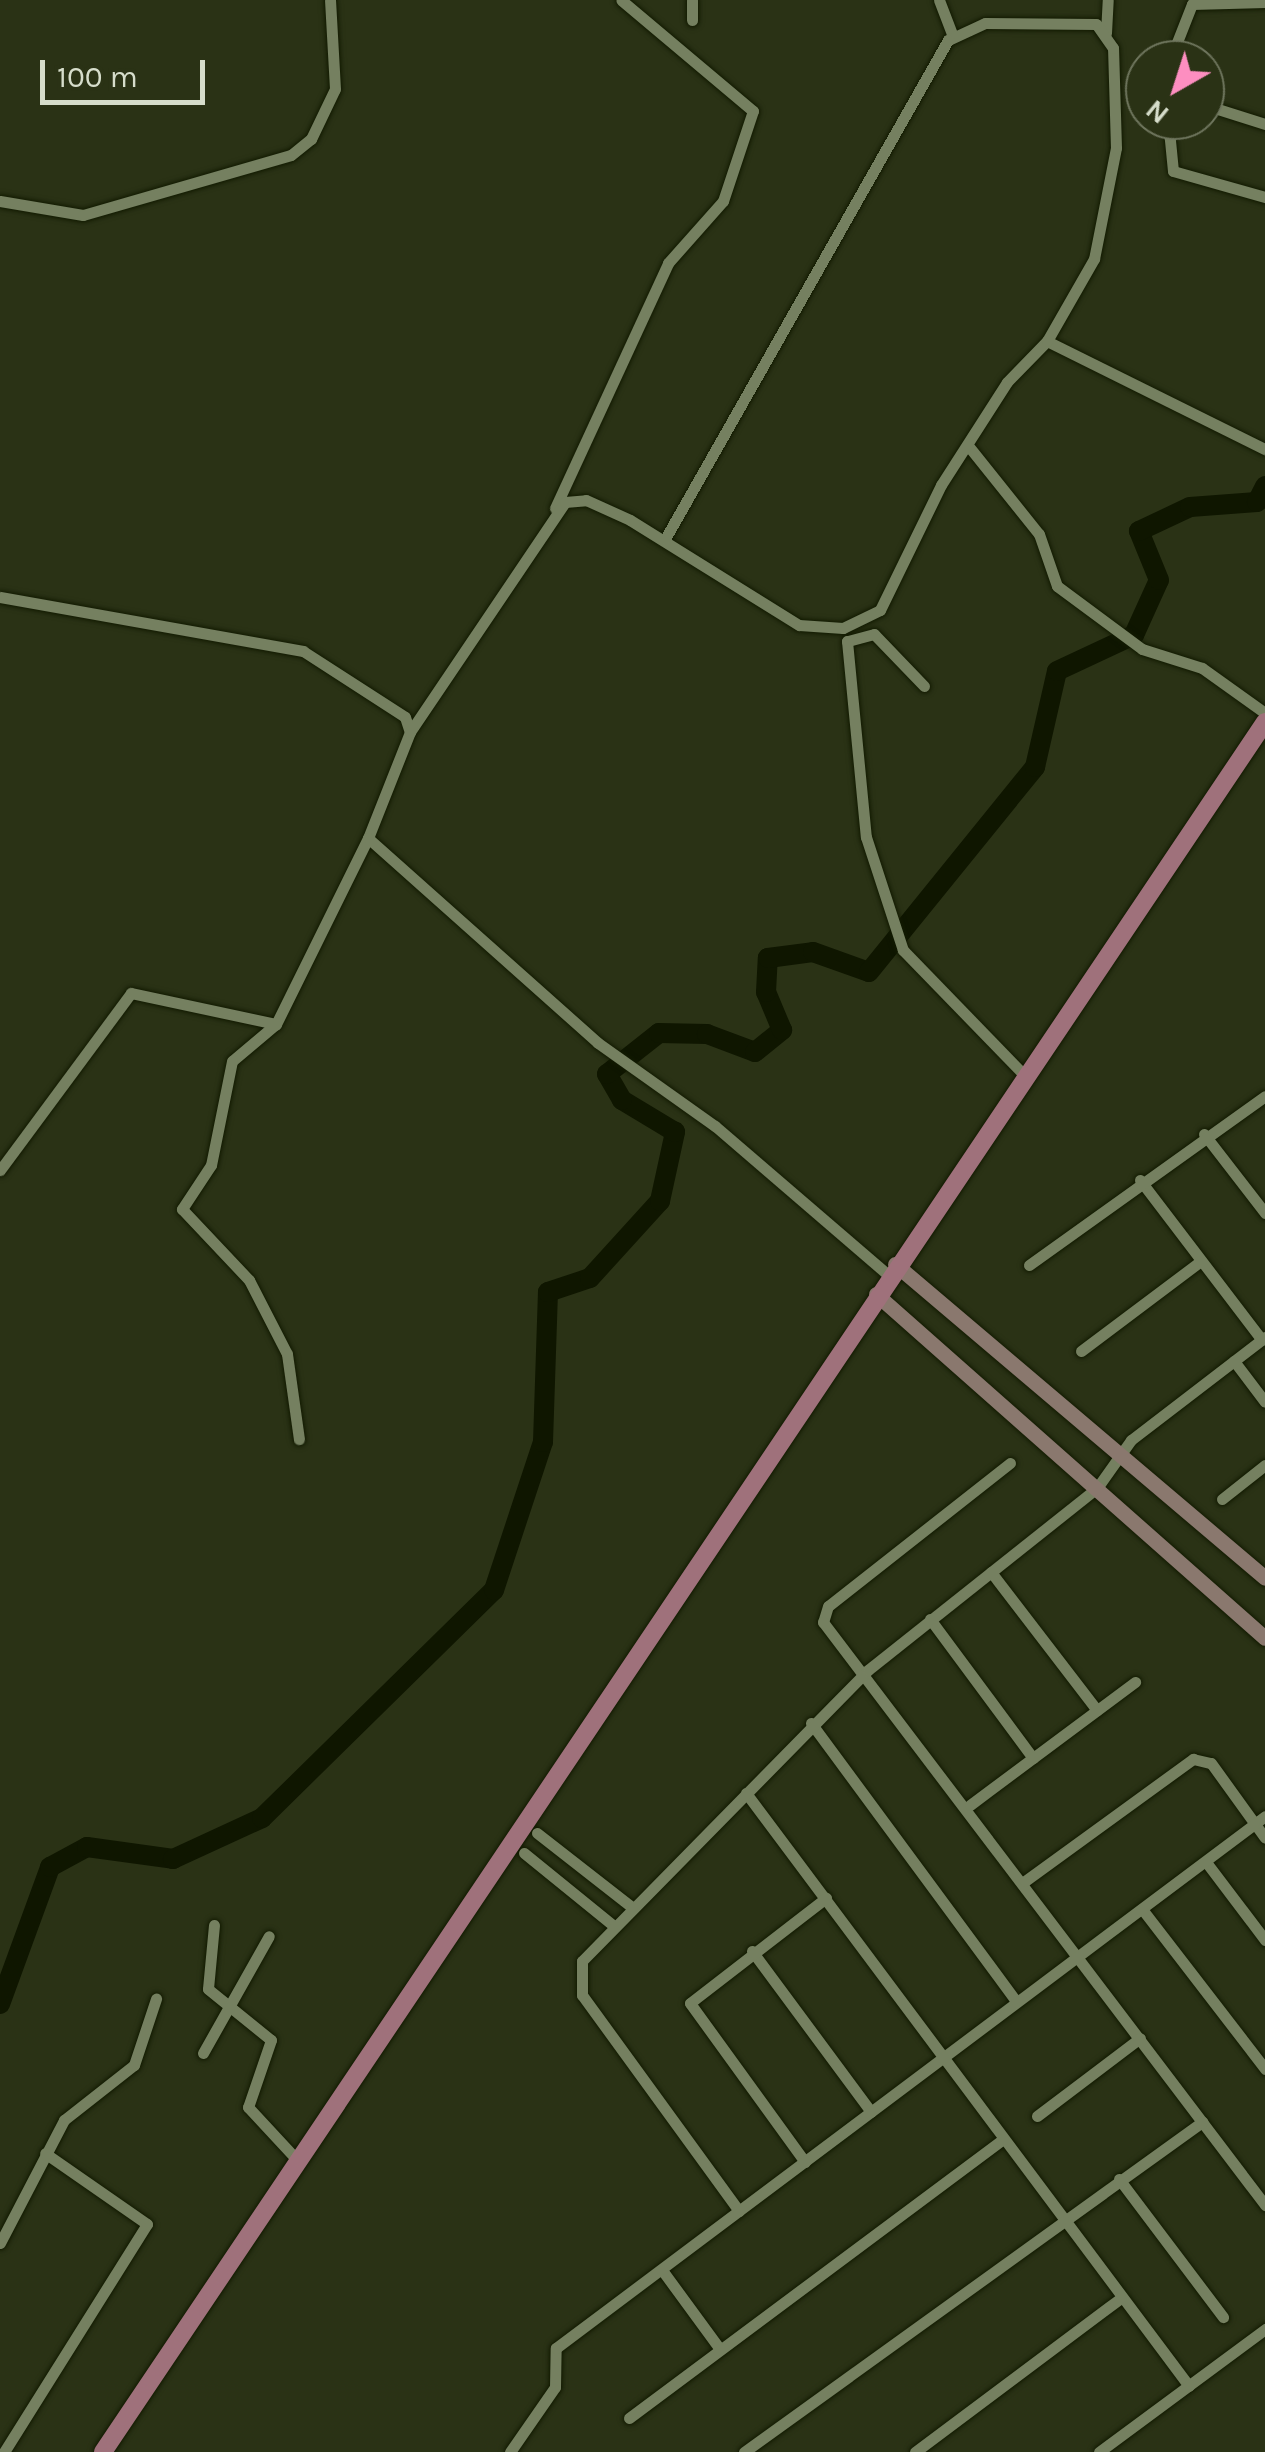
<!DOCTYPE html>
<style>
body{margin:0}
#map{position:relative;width:1265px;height:2452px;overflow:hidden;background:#2a3215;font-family:Karla,sans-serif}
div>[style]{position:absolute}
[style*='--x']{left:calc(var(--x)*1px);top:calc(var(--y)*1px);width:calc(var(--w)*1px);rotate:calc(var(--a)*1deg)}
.river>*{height:20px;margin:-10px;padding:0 10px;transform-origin:10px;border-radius:10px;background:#0f1600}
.roads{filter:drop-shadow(0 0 2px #121a00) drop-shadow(0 0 2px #121a00)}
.street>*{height:11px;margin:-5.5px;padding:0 5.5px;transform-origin:5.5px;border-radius:5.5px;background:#758060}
.secondary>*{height:15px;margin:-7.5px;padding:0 7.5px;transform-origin:7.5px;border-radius:7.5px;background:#8a786e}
.primary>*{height:18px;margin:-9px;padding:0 9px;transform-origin:9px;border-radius:9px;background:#9f717b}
span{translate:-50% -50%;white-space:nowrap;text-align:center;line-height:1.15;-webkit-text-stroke:10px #2a3215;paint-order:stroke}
.north{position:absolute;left:1125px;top:40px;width:100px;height:100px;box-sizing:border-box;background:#2a3215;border:2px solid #6f765e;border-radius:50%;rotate:219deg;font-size:28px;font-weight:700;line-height:40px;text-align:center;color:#d6ddcb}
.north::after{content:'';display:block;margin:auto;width:35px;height:45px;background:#fd8ec0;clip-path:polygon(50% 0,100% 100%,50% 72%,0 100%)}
.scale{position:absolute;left:40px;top:60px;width:165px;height:45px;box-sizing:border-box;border:5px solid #d6ddcb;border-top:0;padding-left:12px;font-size:30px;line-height:35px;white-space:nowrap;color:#d6ddcb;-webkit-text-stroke:8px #2a3215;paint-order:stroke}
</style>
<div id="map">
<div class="river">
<i style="--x:0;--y:2004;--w:146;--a:-69.9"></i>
<i style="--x:50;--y:1867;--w:42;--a:-28.4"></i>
<i style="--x:87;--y:1847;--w:87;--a:7.9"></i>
<i style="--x:173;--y:1859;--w:98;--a:-24.7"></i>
<i style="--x:262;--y:1818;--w:325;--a:-44.5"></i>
<i style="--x:494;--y:1590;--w:156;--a:-71.7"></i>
<i style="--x:543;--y:1442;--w:150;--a:-88.1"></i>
<i style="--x:548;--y:1292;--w:44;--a:-18.4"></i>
<i style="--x:590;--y:1278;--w:104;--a:-47.7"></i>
<i style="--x:660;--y:1201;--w:71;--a:-77.7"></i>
<i style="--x:675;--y:1132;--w:62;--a:-148.9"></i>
<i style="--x:622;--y:1100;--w:30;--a:-120"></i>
<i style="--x:607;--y:1074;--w:66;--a:-38.3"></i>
<i style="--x:659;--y:1033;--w:48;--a:1.2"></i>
<i style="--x:707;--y:1034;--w:51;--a:20.6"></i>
<i style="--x:755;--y:1052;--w:35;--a:-39"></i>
<i style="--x:782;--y:1030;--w:41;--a:-112.8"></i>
<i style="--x:766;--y:992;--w:34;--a:-87"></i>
<i style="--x:768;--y:958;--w:45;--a:-7.6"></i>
<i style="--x:813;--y:952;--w:59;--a:19.7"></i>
<i style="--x:869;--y:972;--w:264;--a:-51"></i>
<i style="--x:1035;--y:767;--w:98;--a:-77.1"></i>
<i style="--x:1057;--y:671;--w:85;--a:-25.1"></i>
<i style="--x:1134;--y:635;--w:60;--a:-65.6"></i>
<i style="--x:1159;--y:580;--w:53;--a:-112.2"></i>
<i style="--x:1139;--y:531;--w:56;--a:-25.2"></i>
<i style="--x:1190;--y:507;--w:67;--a:-4.3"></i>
<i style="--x:1257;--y:502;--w:18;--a:-63"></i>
</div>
<div class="roads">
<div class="street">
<i style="--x:939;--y:0;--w:39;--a:69"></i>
<i style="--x:692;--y:20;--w:20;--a:-90"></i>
<i style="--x:1106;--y:33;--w:33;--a:-87"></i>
<i style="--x:1170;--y:60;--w:60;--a:-68.6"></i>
<i style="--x:1192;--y:4;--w:73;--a:-1.6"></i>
<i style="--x:1205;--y:105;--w:63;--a:17.6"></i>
<i style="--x:1168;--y:120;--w:51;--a:84.4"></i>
<i style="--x:1173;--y:171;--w:96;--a:15.8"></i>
<i style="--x:0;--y:201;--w:84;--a:9.6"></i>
<i style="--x:83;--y:215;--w:216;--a:-16.1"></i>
<i style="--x:291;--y:155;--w:26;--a:-39"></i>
<i style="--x:311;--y:139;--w:55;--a:-64.4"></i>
<i style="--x:335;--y:89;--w:89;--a:-93.2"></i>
<i style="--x:1047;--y:341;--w:243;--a:26.4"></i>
<i style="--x:970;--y:448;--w:110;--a:51.3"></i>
<i style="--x:1039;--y:534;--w:55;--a:70.9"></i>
<i style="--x:1057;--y:586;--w:106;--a:36.5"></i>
<i style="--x:1142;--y:649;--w:63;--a:17.6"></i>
<i style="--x:1202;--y:668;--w:77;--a:35.5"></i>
<i style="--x:555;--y:508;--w:270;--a:-65.2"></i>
<i style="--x:668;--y:263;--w:83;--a:-48.4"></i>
<i style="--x:723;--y:201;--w:95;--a:-71.6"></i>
<i style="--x:753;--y:111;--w:172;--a:-139.9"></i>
<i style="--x:0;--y:597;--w:308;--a:10.1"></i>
<i style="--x:303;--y:651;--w:121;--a:32.9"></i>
<i style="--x:405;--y:717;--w:16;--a:72"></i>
<i style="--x:410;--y:732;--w:114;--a:111.6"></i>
<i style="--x:368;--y:838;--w:208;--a:116.3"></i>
<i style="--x:276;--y:1024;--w:57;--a:139.9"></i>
<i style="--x:232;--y:1061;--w:106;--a:101.4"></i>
<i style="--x:211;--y:1165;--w:53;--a:123.4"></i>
<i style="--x:182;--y:1209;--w:98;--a:46.7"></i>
<i style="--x:249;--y:1280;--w:83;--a:62.8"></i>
<i style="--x:287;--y:1354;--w:86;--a:82"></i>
<i style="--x:924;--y:686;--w:72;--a:-133.9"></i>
<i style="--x:874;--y:634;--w:28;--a:165"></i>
<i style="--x:847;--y:641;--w:197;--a:84.5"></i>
<i style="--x:866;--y:837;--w:119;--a:71.9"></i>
<i style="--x:903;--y:950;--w:171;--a:45.9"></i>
<i style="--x:410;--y:732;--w:277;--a:-56"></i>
<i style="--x:565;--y:502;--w:21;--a:-5"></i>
<i style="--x:586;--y:500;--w:48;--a:24.4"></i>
<i style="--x:630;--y:520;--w:199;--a:31.9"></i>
<i style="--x:799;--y:625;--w:44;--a:3.9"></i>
<i style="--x:843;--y:628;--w:41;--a:-25.9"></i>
<i style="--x:880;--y:610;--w:139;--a:-64"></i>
<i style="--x:941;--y:485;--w:122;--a:-57.3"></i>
<i style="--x:1007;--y:382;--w:57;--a:-45.7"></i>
<i style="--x:1047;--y:341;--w:95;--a:-60.2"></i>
<i style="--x:1094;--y:259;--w:113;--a:-78.8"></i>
<i style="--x:1116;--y:148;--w:100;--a:-91.7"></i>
<i style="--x:1113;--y:48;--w:29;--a:-125"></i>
<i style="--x:1096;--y:24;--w:111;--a:-179.5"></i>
<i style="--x:985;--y:23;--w:41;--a:155.3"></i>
<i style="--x:948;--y:40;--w:574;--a:119.56"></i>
<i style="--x:368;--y:838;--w:308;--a:41.7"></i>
<i style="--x:598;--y:1043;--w:143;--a:35.4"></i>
<i style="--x:715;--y:1126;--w:228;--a:40.7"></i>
<i style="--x:1204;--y:1134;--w:100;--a:52.3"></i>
<i style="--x:0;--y:1170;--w:220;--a:-53.5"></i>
<i style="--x:131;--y:993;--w:148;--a:12.1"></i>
<i style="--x:1140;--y:1180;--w:201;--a:52.7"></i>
<i style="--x:1029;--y:1265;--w:290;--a:-35.6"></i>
<i style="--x:1081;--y:1351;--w:150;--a:-36.9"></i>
<i style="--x:1234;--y:1361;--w:51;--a:52.9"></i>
<i style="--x:1010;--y:1463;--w:231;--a:141.8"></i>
<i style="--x:828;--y:1606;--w:17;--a:107"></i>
<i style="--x:823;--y:1622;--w:732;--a:52.83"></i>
<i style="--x:1222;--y:1499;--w:55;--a:-38.3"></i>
<i style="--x:991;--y:1572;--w:174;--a:52.5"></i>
<i style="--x:930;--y:1619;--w:173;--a:53.5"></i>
<i style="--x:811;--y:1723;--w:345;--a:53.6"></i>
<i style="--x:746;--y:1793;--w:740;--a:53.24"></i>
<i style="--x:970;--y:1805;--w:206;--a:-36.7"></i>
<i style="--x:537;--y:1833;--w:122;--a:38"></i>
<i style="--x:524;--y:1853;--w:117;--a:39.1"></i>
<i style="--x:1206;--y:1862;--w:98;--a:52.9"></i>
<i style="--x:1025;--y:1881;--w:208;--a:-36"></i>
<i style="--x:1193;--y:1759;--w:18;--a:13"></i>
<i style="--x:1211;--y:1763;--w:92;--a:54.2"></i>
<i style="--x:1142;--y:1909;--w:202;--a:52.4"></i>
<i style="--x:214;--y:1925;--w:64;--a:95.4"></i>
<i style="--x:208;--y:1989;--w:81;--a:39"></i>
<i style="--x:271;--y:2040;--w:71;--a:108.9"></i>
<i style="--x:248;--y:2107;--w:72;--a:47.2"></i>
<i style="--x:752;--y:1951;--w:200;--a:53.5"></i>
<i style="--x:203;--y:2053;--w:134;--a:-60.6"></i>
<i style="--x:1037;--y:2116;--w:129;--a:-37.1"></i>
<i style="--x:805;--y:2162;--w:196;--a:-125.9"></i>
<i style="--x:690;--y:2003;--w:172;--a:-37.7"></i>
<i style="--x:1119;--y:2179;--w:173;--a:53"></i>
<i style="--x:739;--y:2211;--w:267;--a:-126"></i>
<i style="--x:582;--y:1995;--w:34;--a:-90"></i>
<i style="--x:582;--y:1961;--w:408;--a:-45.5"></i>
<i style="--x:868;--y:1670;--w:293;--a:-38.5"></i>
<i style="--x:1097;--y:1488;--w:59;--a:-54.7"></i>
<i style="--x:1131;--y:1440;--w:169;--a:-37.5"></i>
<i style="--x:0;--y:2243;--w:139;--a:-62.5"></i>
<i style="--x:64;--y:2120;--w:89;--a:-38.2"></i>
<i style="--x:134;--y:2065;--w:70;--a:-71.6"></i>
<i style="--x:662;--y:2270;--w:97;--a:53.8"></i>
<i style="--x:629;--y:2418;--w:467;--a:-36.7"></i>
<i style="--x:4;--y:2452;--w:269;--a:-57.9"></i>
<i style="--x:147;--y:2224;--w:124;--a:-145.2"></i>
<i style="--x:510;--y:2452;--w:79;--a:-55.3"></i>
<i style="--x:555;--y:2387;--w:39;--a:-89"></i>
<i style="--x:556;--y:2348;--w:886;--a:-36.88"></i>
<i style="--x:744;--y:2452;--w:565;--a:-35.77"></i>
<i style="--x:915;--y:2452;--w:257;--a:-36.8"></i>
<i style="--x:1099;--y:2452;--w:207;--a:-36.5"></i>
</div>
<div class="secondary">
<i style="--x:895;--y:1264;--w:485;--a:40.3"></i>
<i style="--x:876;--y:1294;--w:519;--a:41.49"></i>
</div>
<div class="primary">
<i style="--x:103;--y:2452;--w:2084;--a:-56.11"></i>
</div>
</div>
<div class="north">N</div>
<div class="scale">100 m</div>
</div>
